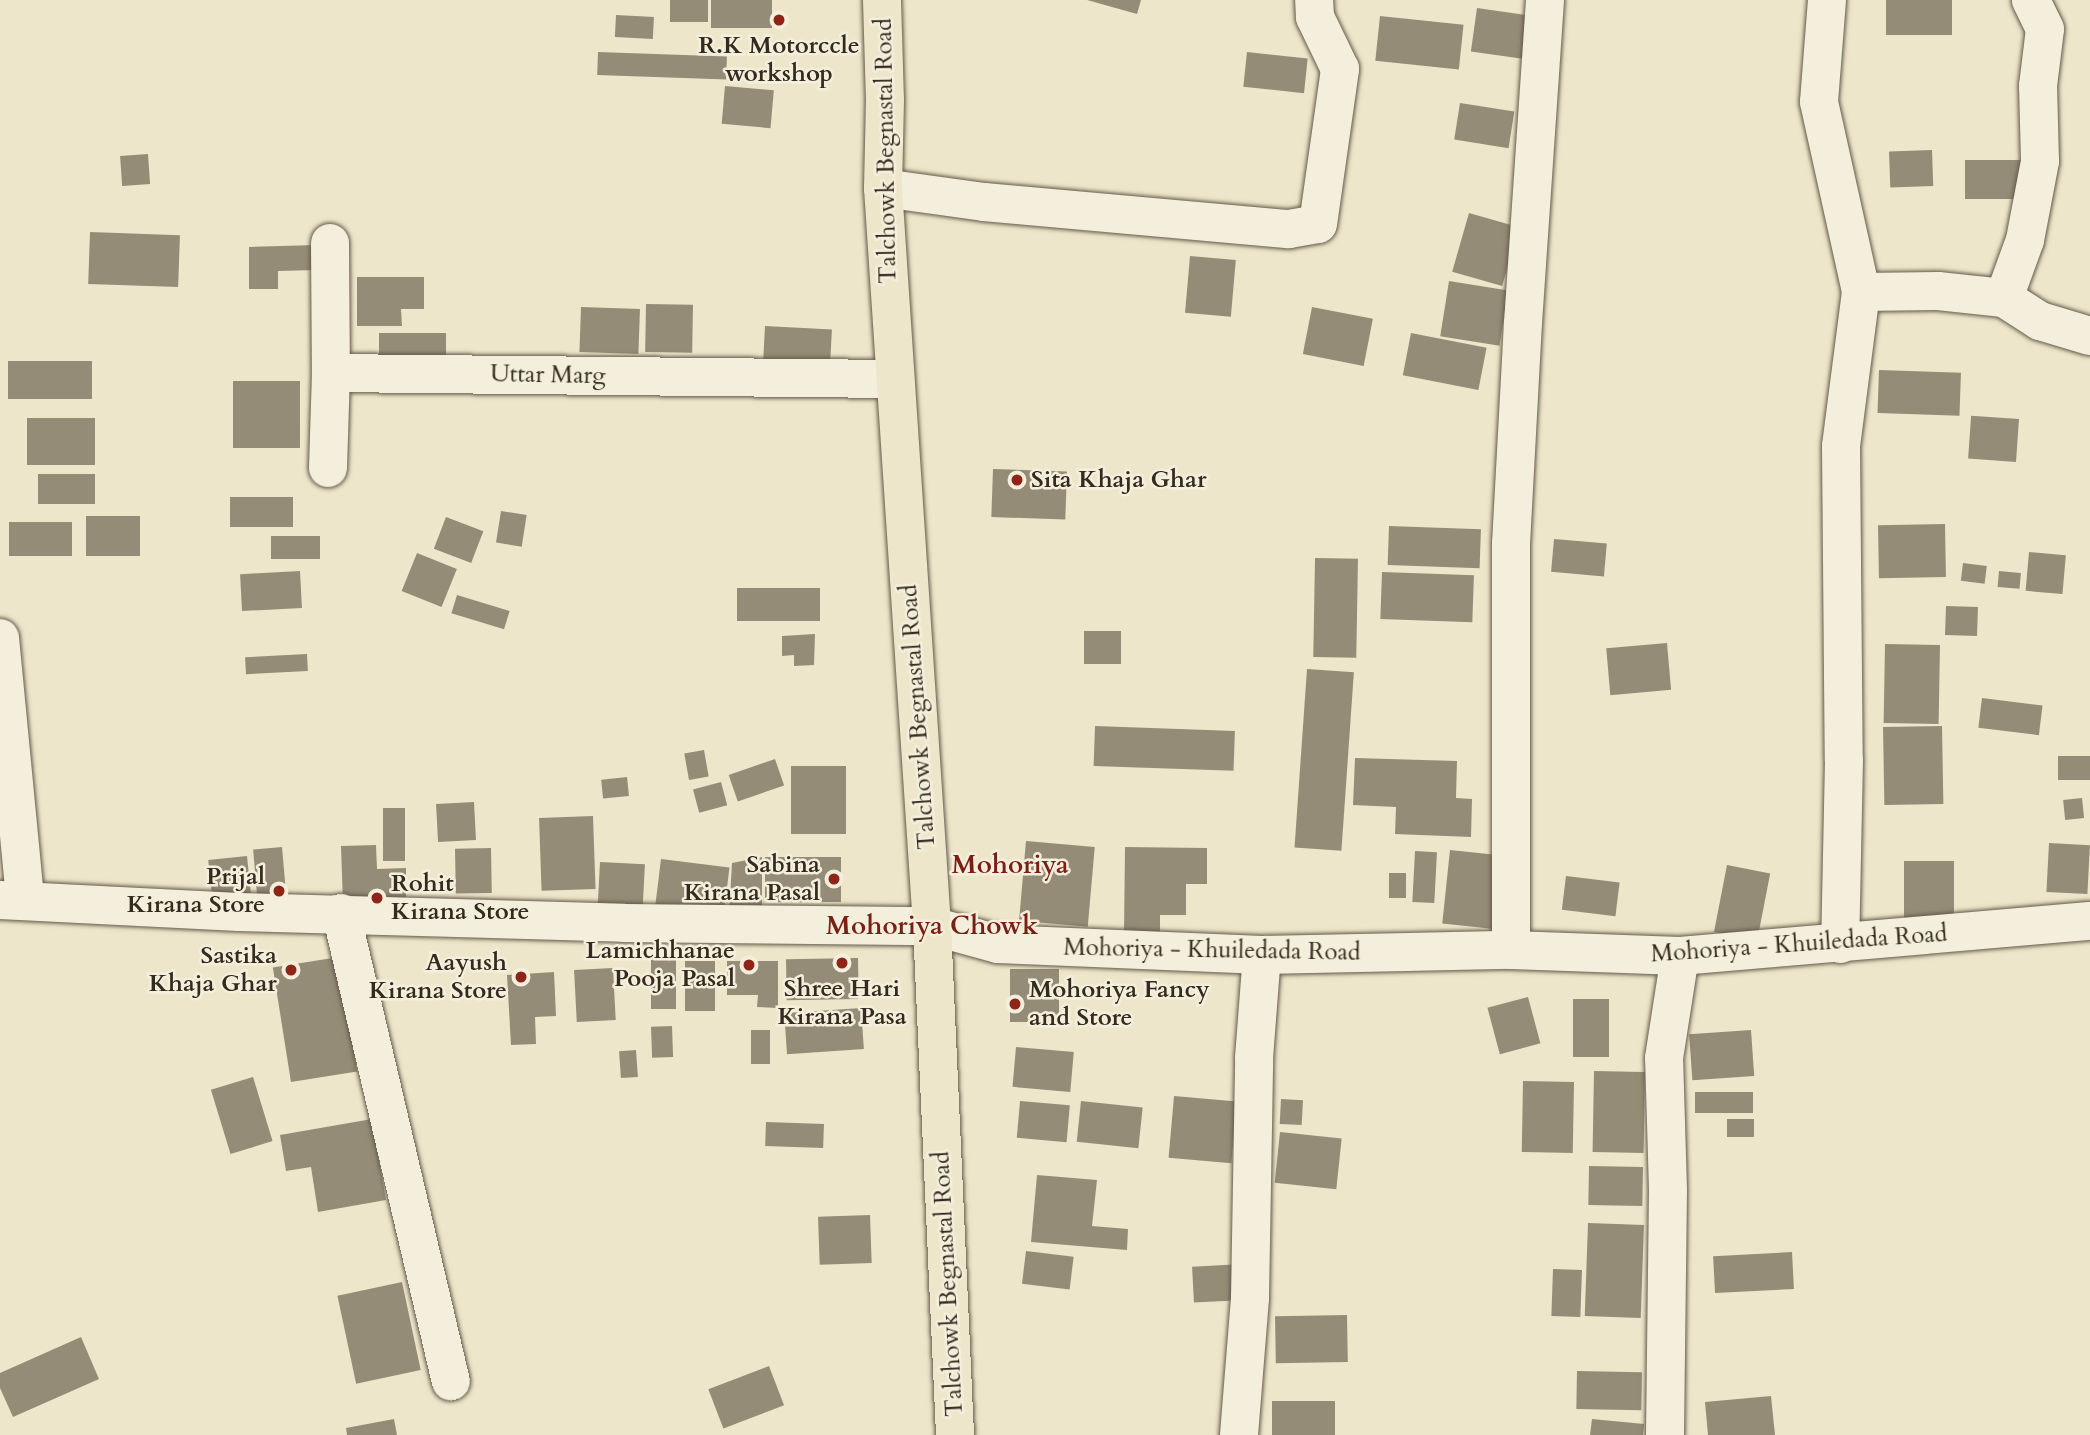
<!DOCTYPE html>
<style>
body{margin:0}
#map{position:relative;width:2090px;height:1435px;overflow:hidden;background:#eee6ca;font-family:Cardo,serif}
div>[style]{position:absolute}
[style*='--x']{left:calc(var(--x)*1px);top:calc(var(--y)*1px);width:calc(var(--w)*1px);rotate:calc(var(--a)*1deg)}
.building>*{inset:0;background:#958c77;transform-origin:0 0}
.roads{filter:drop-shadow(0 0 2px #635949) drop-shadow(0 0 2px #635949)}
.minor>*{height:38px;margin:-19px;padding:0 19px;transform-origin:19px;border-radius:19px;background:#f4efdd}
.major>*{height:38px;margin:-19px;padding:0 19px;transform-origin:19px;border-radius:19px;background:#eee6ca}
.dots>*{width:19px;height:19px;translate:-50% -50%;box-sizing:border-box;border:4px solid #f4efdd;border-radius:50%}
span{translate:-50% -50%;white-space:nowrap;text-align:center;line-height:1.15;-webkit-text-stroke:5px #f4efdd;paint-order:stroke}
.poi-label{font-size:24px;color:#352a1e;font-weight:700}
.left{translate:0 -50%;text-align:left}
.right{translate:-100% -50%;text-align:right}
.street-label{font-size:24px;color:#352a1e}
.neighbourhood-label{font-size:26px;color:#7a1f14;font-weight:700}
</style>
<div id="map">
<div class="building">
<i style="left:670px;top:0;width:38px;height:22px"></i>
<i style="left:711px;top:0;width:61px;height:28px"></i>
<i style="clip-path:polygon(1087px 0,1141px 0,1137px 14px)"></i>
<i style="left:1886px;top:0;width:66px;height:35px"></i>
<i style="left:1477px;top:8px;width:62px;height:44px;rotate:8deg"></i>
<i style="left:616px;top:15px;width:38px;height:22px;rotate:3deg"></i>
<i style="left:1380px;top:16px;width:84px;height:45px;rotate:6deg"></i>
<i style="left:598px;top:52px;width:129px;height:23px;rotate:2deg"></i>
<i style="left:1247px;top:52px;width:61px;height:35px;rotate:6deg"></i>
<i style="left:725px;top:86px;width:49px;height:38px;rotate:5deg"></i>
<i style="left:1460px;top:103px;width:55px;height:37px;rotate:9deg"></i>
<i style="left:1932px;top:150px;width:36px;height:43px;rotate:88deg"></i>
<i style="left:148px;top:154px;width:30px;height:28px;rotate:86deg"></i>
<i style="left:1965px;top:160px;width:59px;height:39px"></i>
<i style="left:1469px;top:213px;width:52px;height:61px;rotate:16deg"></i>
<i style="left:90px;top:232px;width:90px;height:52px;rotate:2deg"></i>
<i style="clip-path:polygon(316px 245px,317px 270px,278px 271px,278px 289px,249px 289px,249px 247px)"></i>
<i style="left:1190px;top:256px;width:46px;height:57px;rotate:5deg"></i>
<i style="clip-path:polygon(357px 277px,424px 277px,424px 309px,401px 309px,402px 326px,357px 326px)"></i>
<i style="left:1449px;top:281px;width:60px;height:56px;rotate:9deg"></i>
<i style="left:646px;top:304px;width:47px;height:48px;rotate:1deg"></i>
<i style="left:581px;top:307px;width:59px;height:45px;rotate:2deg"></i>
<i style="left:1312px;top:307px;width:62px;height:48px;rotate:11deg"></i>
<i style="left:765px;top:326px;width:67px;height:38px;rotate:3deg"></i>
<i style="left:379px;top:333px;width:67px;height:36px"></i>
<i style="left:1411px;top:333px;width:77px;height:43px;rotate:11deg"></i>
<i style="left:8px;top:361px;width:84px;height:38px"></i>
<i style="left:1879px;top:370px;width:82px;height:43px;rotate:2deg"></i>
<i style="left:233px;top:381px;width:67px;height:67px"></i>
<i style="left:27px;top:418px;width:68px;height:47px"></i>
<i style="left:2019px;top:419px;width:43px;height:48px;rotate:94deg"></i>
<i style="left:993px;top:469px;width:74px;height:48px;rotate:2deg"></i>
<i style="left:38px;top:474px;width:57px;height:30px"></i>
<i style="left:230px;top:497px;width:63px;height:30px"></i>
<i style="left:501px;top:511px;width:26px;height:32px;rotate:9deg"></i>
<i style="left:86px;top:516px;width:54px;height:40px"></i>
<i style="left:446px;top:517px;width:40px;height:34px;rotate:21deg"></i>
<i style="left:9px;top:522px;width:63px;height:34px"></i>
<i style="left:1945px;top:524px;width:53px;height:67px;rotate:89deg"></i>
<i style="left:1389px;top:526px;width:92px;height:39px;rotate:2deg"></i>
<i style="left:271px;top:536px;width:49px;height:23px"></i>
<i style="left:1554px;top:539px;width:53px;height:33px;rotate:5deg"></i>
<i style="left:2029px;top:552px;width:37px;height:39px;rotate:5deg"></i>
<i style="left:417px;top:553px;width:43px;height:41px;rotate:22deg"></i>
<i style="left:1315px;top:558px;width:43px;height:99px;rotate:1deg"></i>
<i style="left:1963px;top:563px;width:24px;height:18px;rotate:7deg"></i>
<i style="left:300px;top:571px;width:37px;height:60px;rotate:87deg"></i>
<i style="left:1999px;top:571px;width:22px;height:16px;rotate:5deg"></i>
<i style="left:1382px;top:572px;width:92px;height:47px;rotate:2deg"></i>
<i style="left:737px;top:588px;width:83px;height:33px"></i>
<i style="left:457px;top:595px;width:55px;height:19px;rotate:17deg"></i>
<i style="left:1946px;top:606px;width:32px;height:29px;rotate:2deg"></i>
<i style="left:1084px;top:631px;width:37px;height:33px"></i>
<i style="clip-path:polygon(815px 634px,814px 665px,794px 666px,794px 655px,782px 656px,782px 636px)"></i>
<i style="left:1667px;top:643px;width:47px;height:61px;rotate:85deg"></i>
<i style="left:1885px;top:644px;width:55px;height:79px;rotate:1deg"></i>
<i style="left:307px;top:654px;width:17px;height:62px;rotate:87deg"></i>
<i style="left:1307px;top:669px;width:47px;height:179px;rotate:4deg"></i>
<i style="left:1982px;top:698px;width:61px;height:30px;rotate:7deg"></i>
<i style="left:1095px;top:726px;width:140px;height:40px;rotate:2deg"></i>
<i style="left:1942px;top:726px;width:78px;height:59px;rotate:89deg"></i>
<i style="left:704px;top:750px;width:27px;height:20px;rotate:80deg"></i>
<i style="left:2058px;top:756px;width:32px;height:24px"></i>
<i style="clip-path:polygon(1355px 758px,1457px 761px,1456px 798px,1472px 799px,1471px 837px,1395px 834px,1396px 807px,1353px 805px)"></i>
<i style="left:775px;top:759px;width:28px;height:49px;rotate:71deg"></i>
<i style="left:791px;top:766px;width:55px;height:68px"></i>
<i style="left:627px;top:777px;width:19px;height:26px;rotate:84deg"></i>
<i style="left:721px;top:782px;width:24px;height:29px;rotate:75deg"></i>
<i style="left:2082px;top:798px;width:20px;height:19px;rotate:84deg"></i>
<i style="left:474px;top:802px;width:38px;height:38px;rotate:87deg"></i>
<i style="left:383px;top:808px;width:22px;height:53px"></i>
<i style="left:593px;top:816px;width:73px;height:54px;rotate:88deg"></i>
<i style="left:1026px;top:841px;width:69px;height:80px;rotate:5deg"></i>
<i style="left:2049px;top:843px;width:41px;height:49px;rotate:3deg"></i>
<i style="clip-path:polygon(376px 845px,377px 869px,406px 868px,406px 903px,343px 904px,341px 846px)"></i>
<i style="left:282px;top:847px;width:47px;height:29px;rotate:85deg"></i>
<i style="clip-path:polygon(1125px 847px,1207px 848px,1207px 884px,1186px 884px,1186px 915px,1160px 915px,1160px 932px,1124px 932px)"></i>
<i style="left:491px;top:848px;width:45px;height:36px;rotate:89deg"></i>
<i style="left:1450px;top:850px;width:50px;height:74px;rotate:6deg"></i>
<i style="left:1415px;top:851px;width:22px;height:51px;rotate:3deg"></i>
<i style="left:247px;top:856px;width:37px;height:39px;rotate:84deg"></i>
<i style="clip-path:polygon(762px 857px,762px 912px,729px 915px,732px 863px)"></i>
<i style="left:765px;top:857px;width:76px;height:45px"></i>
<i style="left:661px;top:859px;width:69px;height:53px;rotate:7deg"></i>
<i style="left:1904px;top:861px;width:50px;height:58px"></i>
<i style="left:600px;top:862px;width:45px;height:55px;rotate:3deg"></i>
<i style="left:1727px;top:865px;width:44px;height:68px;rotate:11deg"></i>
<i style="left:1389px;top:873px;width:17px;height:25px"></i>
<i style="left:1566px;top:876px;width:54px;height:34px;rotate:7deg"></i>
<i style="left:339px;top:957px;width:116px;height:67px;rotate:81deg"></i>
<i style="left:858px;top:958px;width:41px;height:72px;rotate:89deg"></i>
<i style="left:651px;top:959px;width:25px;height:50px"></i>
<i style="left:685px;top:961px;width:30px;height:50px"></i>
<i style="clip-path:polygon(727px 961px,778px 961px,778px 1008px,757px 1007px,758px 995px,727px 995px)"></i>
<i style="left:613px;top:968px;width:52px;height:39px;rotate:87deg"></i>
<i style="left:1010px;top:969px;width:49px;height:53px"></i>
<i style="clip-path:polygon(554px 972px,556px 1016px,535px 1017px,536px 1044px,511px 1045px,507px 975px)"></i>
<i style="left:1528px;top:997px;width:48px;height:42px;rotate:75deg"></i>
<i style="left:1573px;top:999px;width:36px;height:58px"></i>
<i style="left:861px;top:1008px;width:41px;height:77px;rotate:86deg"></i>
<i style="left:672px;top:1026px;width:31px;height:21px;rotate:88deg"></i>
<i style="left:751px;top:1030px;width:19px;height:34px"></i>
<i style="left:1751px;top:1030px;width:46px;height:62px;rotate:86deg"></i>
<i style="left:1016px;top:1047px;width:58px;height:40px;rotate:5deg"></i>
<i style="left:636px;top:1050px;width:27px;height:17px;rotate:86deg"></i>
<i style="left:1594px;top:1071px;width:51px;height:81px;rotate:1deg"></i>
<i style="left:253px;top:1077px;width:67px;height:44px;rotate:73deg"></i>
<i style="left:1523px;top:1081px;width:51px;height:71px;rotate:1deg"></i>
<i style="left:1753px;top:1092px;width:21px;height:58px;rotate:90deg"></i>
<i style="left:1174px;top:1096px;width:63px;height:62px;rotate:5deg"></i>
<i style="left:1281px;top:1099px;width:22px;height:25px;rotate:3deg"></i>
<i style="left:1020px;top:1101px;width:50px;height:37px;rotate:5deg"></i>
<i style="left:1081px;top:1101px;width:62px;height:41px;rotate:6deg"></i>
<i style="clip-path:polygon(372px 1119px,386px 1200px,318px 1212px,311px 1167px,286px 1171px,280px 1135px)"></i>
<i style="left:1727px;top:1119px;width:27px;height:18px"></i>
<i style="left:766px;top:1122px;width:58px;height:24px;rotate:2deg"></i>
<i style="left:1280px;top:1132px;width:62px;height:51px;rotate:6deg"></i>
<i style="left:1589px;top:1166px;width:54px;height:39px;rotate:1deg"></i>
<i style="clip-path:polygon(1037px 1175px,1097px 1180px,1092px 1226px,1128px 1229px,1127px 1250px,1031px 1242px)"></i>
<i style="left:870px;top:1215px;width:48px;height:52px;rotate:88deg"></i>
<i style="left:1588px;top:1223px;width:56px;height:93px;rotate:2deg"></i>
<i style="left:1026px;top:1251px;width:48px;height:33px;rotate:7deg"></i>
<i style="left:1792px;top:1252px;width:37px;height:79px;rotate:87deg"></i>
<i style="left:1243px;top:1264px;width:36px;height:51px;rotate:87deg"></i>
<i style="left:1553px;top:1269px;width:29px;height:47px;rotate:2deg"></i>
<i style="left:402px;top:1282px;width:90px;height:66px;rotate:78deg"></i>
<i style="left:1347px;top:1315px;width:47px;height:72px;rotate:89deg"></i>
<i style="clip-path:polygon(81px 1337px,99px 1379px,13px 1417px,0 1388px,0 1373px)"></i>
<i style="left:769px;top:1366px;width:42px;height:65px;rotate:69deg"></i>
<i style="left:1577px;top:1371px;width:65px;height:38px;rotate:1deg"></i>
<i style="clip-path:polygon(1771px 1396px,1775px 1435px,1708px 1435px,1705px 1402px)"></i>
<i style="left:1272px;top:1401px;width:63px;height:34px"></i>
<i style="clip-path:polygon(394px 1419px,397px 1435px,347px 1435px,346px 1428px)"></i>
<i style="clip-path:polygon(1592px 1419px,1644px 1424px,1643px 1435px,1590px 1435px)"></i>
</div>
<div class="roads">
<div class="minor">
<i style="--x:1827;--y:0;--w:102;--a:94.5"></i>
<i style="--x:1819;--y:102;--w:195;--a:77.5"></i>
<i style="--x:1861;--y:292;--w:155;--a:97.4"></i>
<i style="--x:1841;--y:446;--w:314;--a:89.5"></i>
<i style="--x:1844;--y:760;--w:184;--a:91.2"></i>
<i style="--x:883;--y:188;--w:102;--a:7.9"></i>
<i style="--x:984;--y:202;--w:306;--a:5.1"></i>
<i style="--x:1289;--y:229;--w:29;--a:-10"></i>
<i style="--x:1318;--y:224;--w:157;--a:-81.9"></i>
<i style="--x:1340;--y:69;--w:58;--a:-115.7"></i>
<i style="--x:1315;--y:17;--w:17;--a:-93"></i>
<i style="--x:330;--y:243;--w:130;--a:89.6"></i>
<i style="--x:331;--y:373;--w:564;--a:0.61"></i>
<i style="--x:1861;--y:292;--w:77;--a:-0.7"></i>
<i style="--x:1938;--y:291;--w:66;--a:6.1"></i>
<i style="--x:2004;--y:298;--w:43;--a:32.6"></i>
<i style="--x:2040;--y:321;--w:52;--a:16.7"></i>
<i style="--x:2004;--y:298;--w:62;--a:-70.1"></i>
<i style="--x:2025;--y:240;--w:80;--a:-79.2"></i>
<i style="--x:2040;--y:161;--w:75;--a:-91.5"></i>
<i style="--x:2038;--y:86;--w:57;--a:-83"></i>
<i style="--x:2045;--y:29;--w:32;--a:-116"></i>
<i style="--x:328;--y:468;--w:95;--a:-88.2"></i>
<i style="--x:0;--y:638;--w:263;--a:84.5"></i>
<i style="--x:0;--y:900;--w:239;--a:2.9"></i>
<i style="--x:239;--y:912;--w:385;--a:1.6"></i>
<i style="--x:624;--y:923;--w:308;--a:0.6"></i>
<i style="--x:932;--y:926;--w:68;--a:15.3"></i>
<i style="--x:998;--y:944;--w:264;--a:2.4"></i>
<i style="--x:1262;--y:955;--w:249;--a:-1.2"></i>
<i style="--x:1511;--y:950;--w:169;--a:2"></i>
<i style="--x:1680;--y:956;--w:411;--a:-4.9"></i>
<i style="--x:341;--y:913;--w:481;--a:76.8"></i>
<i style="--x:1511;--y:950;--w:406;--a:-90"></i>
<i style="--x:1511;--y:544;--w:221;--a:-86.9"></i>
<i style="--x:1523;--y:323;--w:324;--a:-86.1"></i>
<i style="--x:1239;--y:1435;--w:137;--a:-85.4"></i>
<i style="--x:1250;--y:1298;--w:240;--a:-89"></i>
<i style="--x:1254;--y:1058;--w:103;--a:-85.6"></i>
<i style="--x:1665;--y:1435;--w:245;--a:-89.3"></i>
<i style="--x:1668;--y:1190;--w:132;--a:-91.7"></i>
<i style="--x:1664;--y:1058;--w:103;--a:-81.1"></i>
</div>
<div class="major">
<i style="--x:882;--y:0;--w:100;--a:88.3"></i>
<i style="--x:885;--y:100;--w:88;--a:91.3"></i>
<i style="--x:883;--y:188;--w:740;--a:86.2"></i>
<i style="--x:932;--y:926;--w:510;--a:87.41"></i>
</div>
</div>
<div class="dots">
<i style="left:779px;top:20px;background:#8f2418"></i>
<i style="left:1017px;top:480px;background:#8f2418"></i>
<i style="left:834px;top:879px;background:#8f2418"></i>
<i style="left:279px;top:891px;background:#8f2418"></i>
<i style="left:377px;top:898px;background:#8f2418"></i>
<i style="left:842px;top:963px;background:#8f2418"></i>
<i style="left:749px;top:965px;background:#8f2418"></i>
<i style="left:291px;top:970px;background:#8f2418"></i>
<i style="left:521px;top:977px;background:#8f2418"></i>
<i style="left:1015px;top:1004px;background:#8f2418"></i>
</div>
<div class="poi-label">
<span style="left:779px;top:60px">R.K Motorccle<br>workshop</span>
<span class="left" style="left:1031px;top:480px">Sita Khaja Ghar</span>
<span class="right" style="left:820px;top:879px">Sabina<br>Kirana Pasal</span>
<span class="right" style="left:265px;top:891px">Prijal<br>Kirana Store</span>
<span class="left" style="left:391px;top:898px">Rohit<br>Kirana Store</span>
<span class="right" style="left:735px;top:965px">Lamichhanae<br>Pooja Pasal</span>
<span class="right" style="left:277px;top:970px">Sastika<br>Khaja Ghar</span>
<span class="right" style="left:507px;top:977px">Aayush<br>Kirana Store</span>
<span style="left:842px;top:1003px">Shree Hari<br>Kirana Pasa</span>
<span class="left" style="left:1029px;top:1004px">Mohoriya Fancy<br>and Store</span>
</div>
<div class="street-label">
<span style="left:886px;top:151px;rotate:-91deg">Talchowk Begnastal Road</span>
<span style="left:548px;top:375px;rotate:1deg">Uttar Marg</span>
<span style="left:918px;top:717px;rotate:-94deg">Talchowk Begnastal Road</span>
<span style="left:1799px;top:944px;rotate:-4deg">Mohoriya - Khuiledada Road</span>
<span style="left:1212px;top:950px;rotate:1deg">Mohoriya - Khuiledada Road</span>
<span style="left:948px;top:1284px;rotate:-93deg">Talchowk Begnastal Road</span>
</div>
<div class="neighbourhood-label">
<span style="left:1010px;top:865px">Mohoriya</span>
<span style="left:932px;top:926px">Mohoriya Chowk</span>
</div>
</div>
